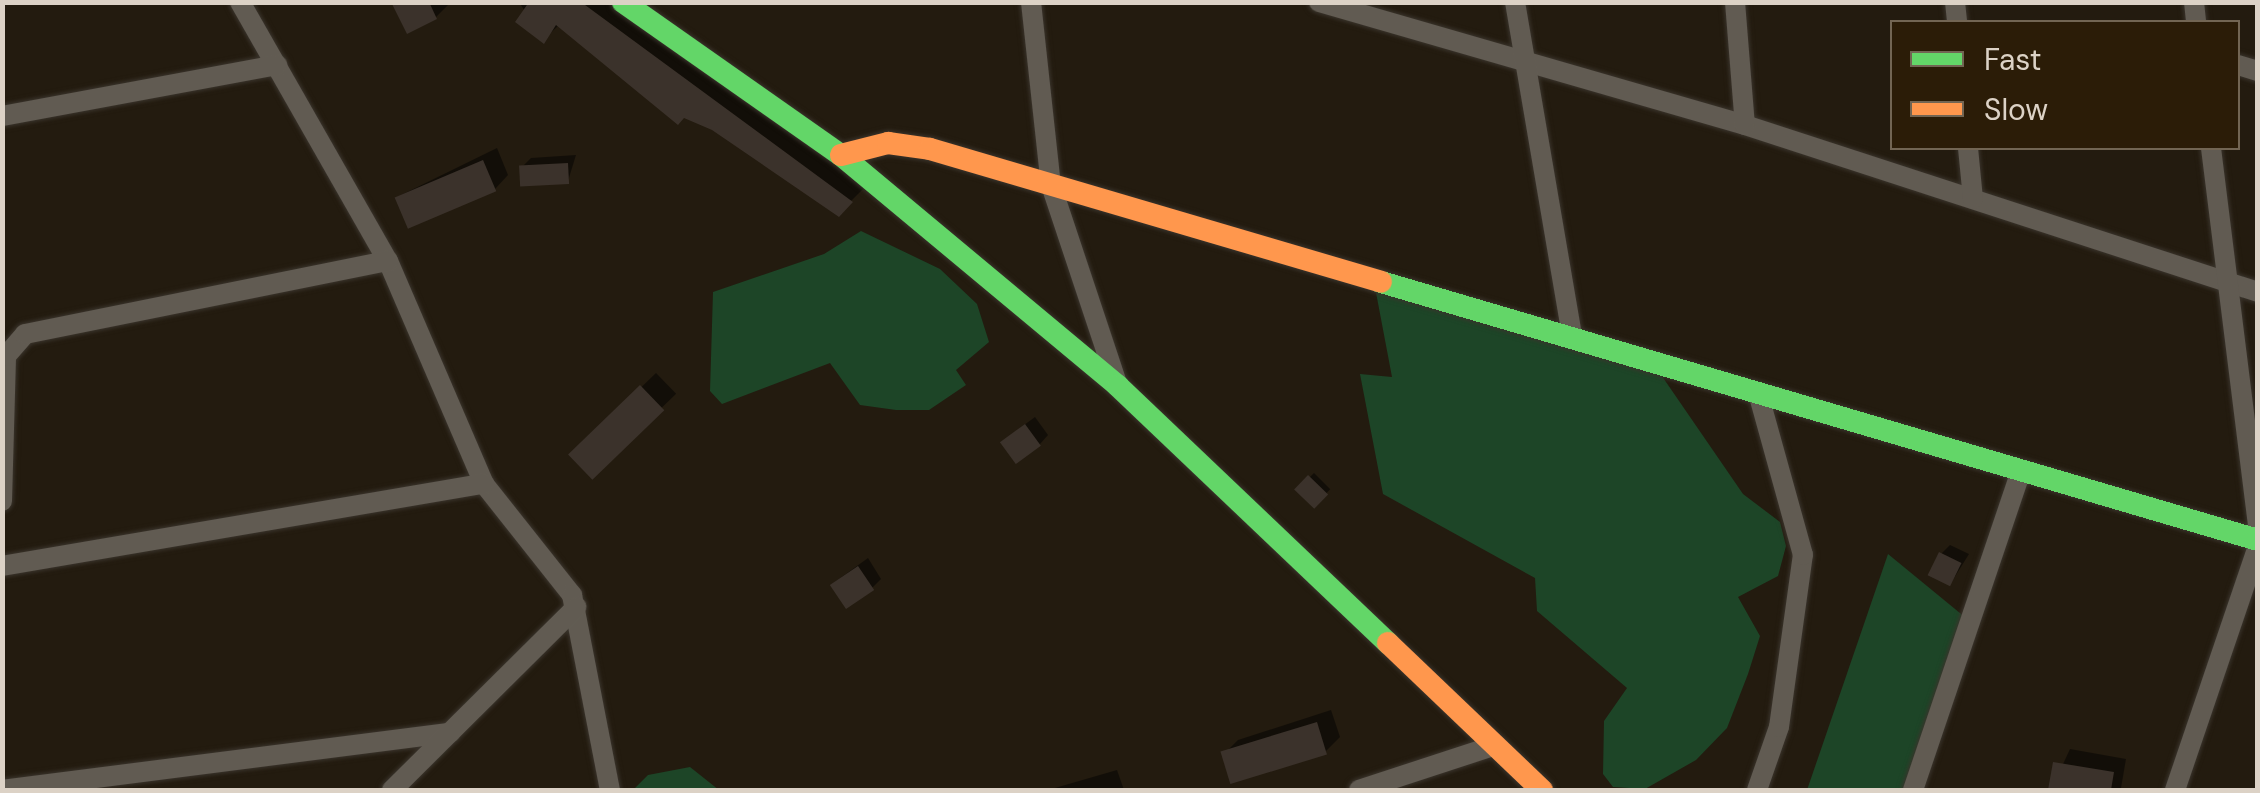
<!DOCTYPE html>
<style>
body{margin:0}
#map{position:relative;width:2260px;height:793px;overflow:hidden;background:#231b0f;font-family:"DM Sans",sans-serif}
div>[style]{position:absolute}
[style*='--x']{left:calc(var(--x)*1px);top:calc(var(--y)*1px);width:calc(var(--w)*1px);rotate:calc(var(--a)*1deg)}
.green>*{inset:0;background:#1d4527}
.shadow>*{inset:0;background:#0007;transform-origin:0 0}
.building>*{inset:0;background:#3b322b;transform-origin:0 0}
.roads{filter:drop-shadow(0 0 2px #3a342c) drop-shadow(0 0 2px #3a342c)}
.street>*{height:20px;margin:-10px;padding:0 10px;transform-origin:10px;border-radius:10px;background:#615b52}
.fast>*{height:22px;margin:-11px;padding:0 11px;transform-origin:11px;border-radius:11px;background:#63d668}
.slow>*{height:22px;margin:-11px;padding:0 11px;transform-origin:11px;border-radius:11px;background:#ff974d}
span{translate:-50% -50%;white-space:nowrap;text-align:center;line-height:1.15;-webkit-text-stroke:8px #2b1c07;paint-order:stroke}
.frame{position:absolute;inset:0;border:5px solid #dcd2c6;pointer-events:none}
.legend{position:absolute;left:1890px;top:20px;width:350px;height:130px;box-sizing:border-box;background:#2b1c07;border:2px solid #726553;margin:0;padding:12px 18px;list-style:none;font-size:30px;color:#dcd2c6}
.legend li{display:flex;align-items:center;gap:20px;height:50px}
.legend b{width:50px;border:2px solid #726553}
</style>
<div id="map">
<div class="green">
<i style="clip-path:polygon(861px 231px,940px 269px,977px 304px,989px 342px,956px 370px,966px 385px,929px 410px,896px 410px,860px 405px,830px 363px,722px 404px,710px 391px,713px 292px,824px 254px)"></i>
<i style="clip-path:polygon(1374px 282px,1655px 366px,1743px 494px,1780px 522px,1786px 546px,1778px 576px,1738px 597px,1760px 636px,1748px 674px,1727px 728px,1696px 760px,1645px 789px,1613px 787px,1603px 774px,1604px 721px,1627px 688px,1537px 611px,1535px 578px,1383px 494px,1360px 374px,1392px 377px)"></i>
<i style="clip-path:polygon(1888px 554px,1966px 618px,1906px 790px,1807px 790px)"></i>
<i style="clip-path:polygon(690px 767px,719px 790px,633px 790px,648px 775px)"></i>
</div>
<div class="shadow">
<i style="clip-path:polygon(394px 2px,449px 2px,449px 4px,436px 17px)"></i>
<i style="clip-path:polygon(519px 2px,615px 2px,867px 185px,839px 213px,713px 128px,685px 115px,678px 122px,559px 25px,543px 40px)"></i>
<i style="clip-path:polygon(497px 148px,508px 175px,495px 189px,397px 197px)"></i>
<i style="clip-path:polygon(576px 155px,568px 181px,522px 167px,531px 158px)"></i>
<i style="left:656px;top:373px;width:29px;height:117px;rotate:46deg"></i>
<i style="clip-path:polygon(1035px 417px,1048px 435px,1040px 444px,1012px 434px)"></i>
<i style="left:1314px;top:473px;width:23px;height:23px;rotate:45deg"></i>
<i style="clip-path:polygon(1950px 545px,1969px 554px,1951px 583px,1941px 554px)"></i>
<i style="clip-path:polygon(868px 558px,881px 579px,872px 588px,832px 584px)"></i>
<i style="clip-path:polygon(1331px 710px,1340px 737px,1326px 751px,1224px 754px,1238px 740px)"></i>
<i style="clip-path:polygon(2070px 749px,2126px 759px,2121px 788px,2051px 790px)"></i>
<i style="clip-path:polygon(1117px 770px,1124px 790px,1048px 790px)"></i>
</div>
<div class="building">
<i style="clip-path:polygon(391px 2px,429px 2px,437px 19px,407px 34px)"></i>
<i style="clip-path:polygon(529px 2px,581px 2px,853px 202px,839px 217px,712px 130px,684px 118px,678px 125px,556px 25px,544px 44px,515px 22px)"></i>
<i style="left:483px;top:160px;width:34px;height:96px;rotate:67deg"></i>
<i style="left:568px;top:163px;width:21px;height:49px;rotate:87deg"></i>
<i style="left:640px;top:385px;width:35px;height:100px;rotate:46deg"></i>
<i style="left:1025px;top:424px;width:27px;height:31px;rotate:54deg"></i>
<i style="left:1308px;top:475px;width:28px;height:20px;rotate:44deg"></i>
<i style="left:1939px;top:552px;width:25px;height:26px;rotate:26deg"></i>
<i style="left:858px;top:566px;width:29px;height:34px;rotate:56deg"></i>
<i style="left:1317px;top:722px;width:34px;height:101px;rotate:73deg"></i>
<i style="clip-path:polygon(2053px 762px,2114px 772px,2111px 790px,2048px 790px)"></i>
</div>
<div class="roads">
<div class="street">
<i style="--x:240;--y:2;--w:298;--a:60.3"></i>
<i style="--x:388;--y:261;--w:243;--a:66.7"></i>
<i style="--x:484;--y:484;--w:142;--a:51.6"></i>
<i style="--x:572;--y:595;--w:199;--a:79"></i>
<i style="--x:1031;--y:2;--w:184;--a:83.8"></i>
<i style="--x:1051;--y:185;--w:212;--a:71.6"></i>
<i style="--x:1319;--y:2;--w:443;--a:16.1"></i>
<i style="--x:1745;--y:125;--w:539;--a:18.03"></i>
<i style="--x:1515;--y:2;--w:339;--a:80.3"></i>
<i style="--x:1735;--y:2;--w:123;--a:85.4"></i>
<i style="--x:1955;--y:2;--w:20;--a:84"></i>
<i style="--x:2194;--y:2;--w:20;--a:84"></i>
<i style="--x:2238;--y:65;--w:21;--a:17"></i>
<i style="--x:2;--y:116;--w:280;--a:-10.5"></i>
<i style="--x:1968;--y:148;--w:51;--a:84.4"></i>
<i style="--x:2211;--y:148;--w:381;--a:82.9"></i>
<i style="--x:2;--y:501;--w:145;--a:-88.4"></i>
<i style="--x:6;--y:356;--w:29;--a:-49"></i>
<i style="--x:25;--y:334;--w:370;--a:-11.4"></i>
<i style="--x:2;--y:566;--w:489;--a:-9.7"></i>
<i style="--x:2;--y:790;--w:452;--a:-7.3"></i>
<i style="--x:392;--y:790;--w:260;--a:-44.8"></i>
<i style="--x:1359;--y:790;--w:144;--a:-18.2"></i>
<i style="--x:1757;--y:790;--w:67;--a:-70.8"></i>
<i style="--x:1779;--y:727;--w:174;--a:-82.1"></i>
<i style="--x:1803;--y:555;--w:168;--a:-105.5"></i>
<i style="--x:1913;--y:790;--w:337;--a:-71.3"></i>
<i style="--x:2175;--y:790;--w:258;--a:-71.2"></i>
</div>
<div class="fast">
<i style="--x:623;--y:2;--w:266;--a:35.1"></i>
<i style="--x:841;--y:155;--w:361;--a:39.8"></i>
<i style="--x:1118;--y:386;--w:373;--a:43.6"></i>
<i style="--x:1381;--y:282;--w:914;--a:16.39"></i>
</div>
<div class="slow">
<i style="--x:841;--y:155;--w:49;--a:-14.3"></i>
<i style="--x:888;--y:143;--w:42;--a:8.1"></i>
<i style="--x:930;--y:149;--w:470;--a:16.4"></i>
<i style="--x:1388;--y:643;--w:213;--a:43.7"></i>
</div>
</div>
<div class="frame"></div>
<ul class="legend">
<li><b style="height:12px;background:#63d668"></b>Fast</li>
<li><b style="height:12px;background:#ff974d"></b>Slow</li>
</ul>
</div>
